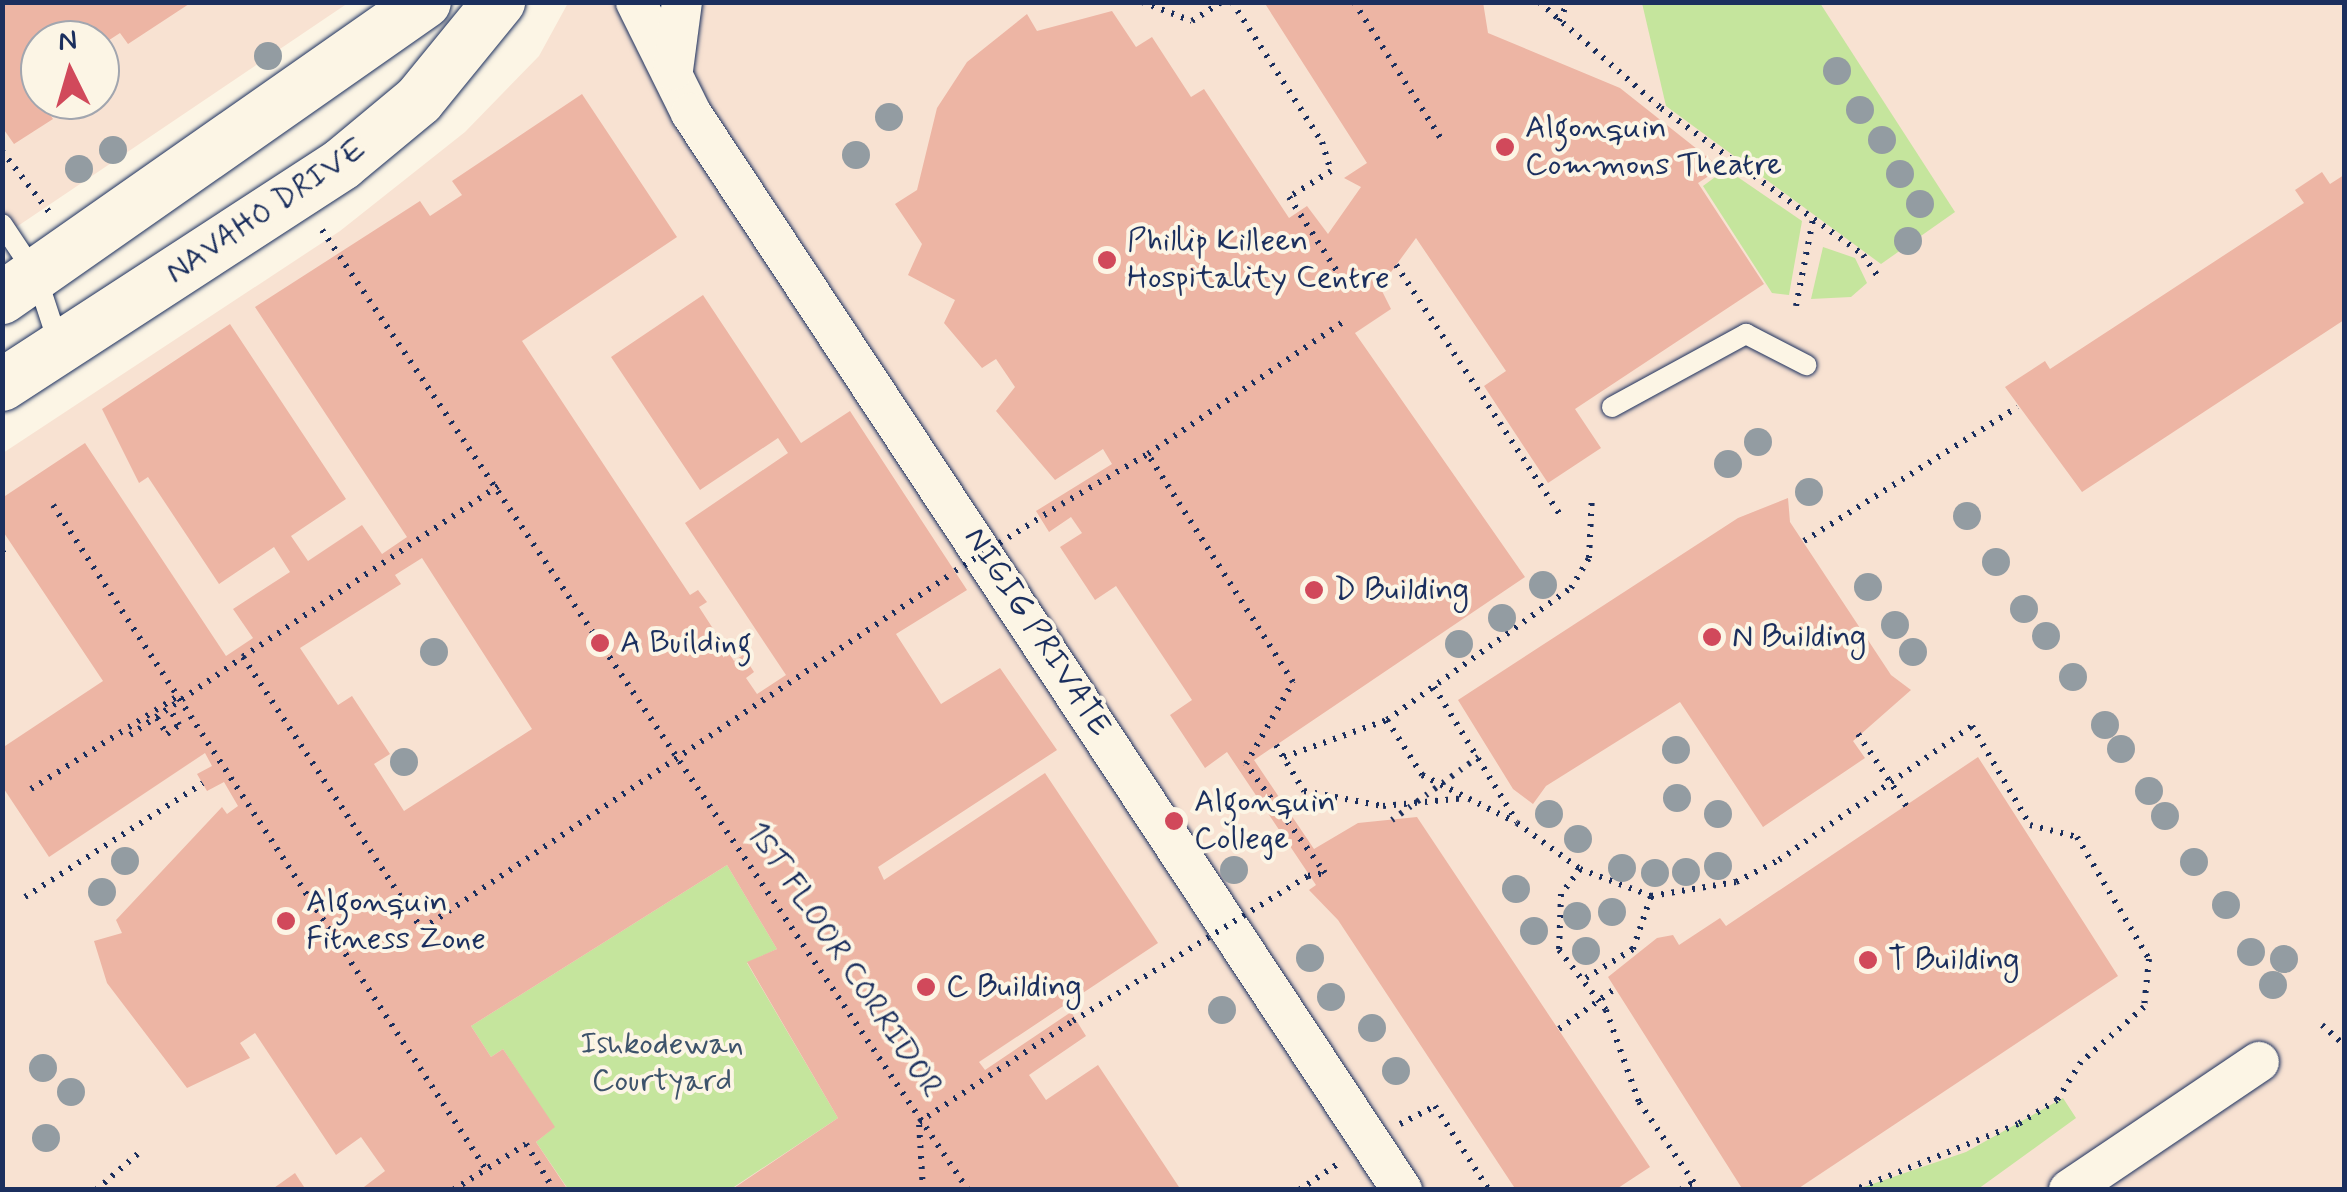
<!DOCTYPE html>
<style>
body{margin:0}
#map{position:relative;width:2347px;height:1192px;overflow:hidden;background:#fcf5e5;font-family:Mynerve,sans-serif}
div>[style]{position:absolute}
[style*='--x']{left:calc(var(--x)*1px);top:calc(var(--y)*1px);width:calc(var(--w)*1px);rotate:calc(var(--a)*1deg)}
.built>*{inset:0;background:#f8e2d2}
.green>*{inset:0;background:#c5e59d}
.building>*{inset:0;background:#edb5a4}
.path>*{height:6px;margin-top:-3px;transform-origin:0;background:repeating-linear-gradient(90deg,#1b2f5e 0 2.5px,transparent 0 10.5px)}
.roads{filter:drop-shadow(0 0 2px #1b2f5e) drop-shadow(0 0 2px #1b2f5e)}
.service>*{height:20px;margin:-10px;padding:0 10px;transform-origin:10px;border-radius:10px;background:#fcf5e5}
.minor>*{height:40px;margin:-20px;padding:0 20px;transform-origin:20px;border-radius:20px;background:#fcf5e5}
.tertiary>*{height:52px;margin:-26px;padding:0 26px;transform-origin:26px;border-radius:26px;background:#fcf5e5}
.path-bridge>*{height:6px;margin-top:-3px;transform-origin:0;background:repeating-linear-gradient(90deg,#1b2f5e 0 2.5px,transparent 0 10.5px)}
.trees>*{width:28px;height:28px;margin:-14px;border-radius:50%;background:#939ca2}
.dots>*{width:28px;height:28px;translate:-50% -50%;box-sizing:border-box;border:5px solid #fcf5e5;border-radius:50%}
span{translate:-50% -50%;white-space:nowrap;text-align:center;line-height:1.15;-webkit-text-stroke:8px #fcf5e5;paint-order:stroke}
.poi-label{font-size:32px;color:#1b2f5e}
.left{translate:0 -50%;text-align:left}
.street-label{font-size:32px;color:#1b2f5e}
.park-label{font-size:32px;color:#3d536b}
.frame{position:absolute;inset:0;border:5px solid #1b2f5e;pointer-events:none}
.north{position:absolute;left:20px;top:20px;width:100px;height:100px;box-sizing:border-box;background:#fcf5e5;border:2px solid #a2a6af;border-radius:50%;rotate:355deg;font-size:28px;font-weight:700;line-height:40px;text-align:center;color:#1b2f5e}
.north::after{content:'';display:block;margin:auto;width:35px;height:45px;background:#d1495b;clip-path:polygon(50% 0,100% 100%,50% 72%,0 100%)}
</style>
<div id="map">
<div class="built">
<i style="clip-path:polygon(evenodd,3px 3px,348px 3px,3px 236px,3px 3px,40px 40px,100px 40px,100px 100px,40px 100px,40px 40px)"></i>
<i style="clip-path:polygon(568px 3px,2344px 3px,2344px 1189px,3px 1190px,3px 453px,340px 231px,465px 132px,539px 56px)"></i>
</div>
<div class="green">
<i style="clip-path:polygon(1642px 3px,1820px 3px,1955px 212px,1881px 264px,1666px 106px)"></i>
<i style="clip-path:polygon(1726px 169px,1802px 221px,1789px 295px,1772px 293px,1703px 186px)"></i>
<i style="clip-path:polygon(1823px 247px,1855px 258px,1867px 283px,1851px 297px,1811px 299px)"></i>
<i style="clip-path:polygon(727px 865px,777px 949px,747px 963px,838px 1118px,731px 1189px,568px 1189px,536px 1142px,554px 1127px,503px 1049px,491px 1057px,471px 1026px)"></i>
<i style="clip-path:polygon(2063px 1098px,2076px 1118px,1978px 1189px,1858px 1189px,1966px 1152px)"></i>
</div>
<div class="building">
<i style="clip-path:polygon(2px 2px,192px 2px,128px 44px,120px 33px,100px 46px,40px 40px,40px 100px,53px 119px,14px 144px,2px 127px)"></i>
<i style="clip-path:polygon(1264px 2px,1483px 2px,1488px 33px,1620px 88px,1721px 168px,1698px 183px,1764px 284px,1575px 409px,1601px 448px,1548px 483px,1484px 386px,1506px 371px,1416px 238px,1380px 287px,1391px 309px,1355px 333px,1525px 577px,1254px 760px,1314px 849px,1358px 823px,1417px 817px,1650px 1167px,1615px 1190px,1516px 1190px,1338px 920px,1309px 890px,1316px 885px,1227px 752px,1205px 768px,1170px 715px,1192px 700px,1116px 586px,1095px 600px,1060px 547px,1082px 533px,1071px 517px,1049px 532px,1036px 511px,1112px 464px,1103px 449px,1055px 480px,996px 411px,1015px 387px,996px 359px,982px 368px,944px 323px,955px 300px,908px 275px,922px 244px,895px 204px,917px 190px,937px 108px,967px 62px,1027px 14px,1037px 31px,1112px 11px,1136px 47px,1152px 37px,1191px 97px,1204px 89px,1289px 218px,1307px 206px,1328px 234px,1361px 187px,1344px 178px,1367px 163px)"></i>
<i style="clip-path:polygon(evenodd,582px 94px,677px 237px,522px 341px,690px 595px,698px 590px,707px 602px,699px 607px,734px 661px,743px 655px,754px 672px,746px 678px,757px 694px,786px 675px,685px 523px,788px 453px,778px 438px,700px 490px,611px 357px,703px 295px,801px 443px,850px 411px,967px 590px,896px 634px,941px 704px,1000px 668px,1057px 750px,878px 867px,884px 880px,1045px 773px,1158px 943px,979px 1062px,985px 1070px,1071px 1012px,1086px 1036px,1029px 1075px,1046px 1100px,1098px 1065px,1181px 1190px,731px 1190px,838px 1118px,747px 962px,777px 949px,727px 865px,471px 1026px,491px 1057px,503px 1049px,555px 1127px,536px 1142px,568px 1190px,360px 1190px,385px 1171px,361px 1137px,336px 1155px,255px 1033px,240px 1043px,250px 1058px,187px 1088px,107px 983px,94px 941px,122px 933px,116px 920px,222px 807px,227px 814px,238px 806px,224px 782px,207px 791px,197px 774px,212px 766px,205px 753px,49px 857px,2px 786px,2px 748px,103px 681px,2px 530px,2px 498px,85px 443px,226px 656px,253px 638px,233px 609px,290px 572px,274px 547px,219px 584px,148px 477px,139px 483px,102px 409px,230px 324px,346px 499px,291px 536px,308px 561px,362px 525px,382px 554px,407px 537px,255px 307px,420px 201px,430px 216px,462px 195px,452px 181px,582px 94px,422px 558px,532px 729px,404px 811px,374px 764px,390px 754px,352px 696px,338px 705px,300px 648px,401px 584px,395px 575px,422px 558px)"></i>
<i style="clip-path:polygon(2322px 172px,2330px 184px,2344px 175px,2344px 320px,2082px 492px,2005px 387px,2045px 361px,2050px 369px,2304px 203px,2295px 190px)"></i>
<i style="clip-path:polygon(1788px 498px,1790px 522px,1891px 675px,1911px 690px,1853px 741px,1865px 758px,1763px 827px,1680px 702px,1546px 786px,1533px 804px,1513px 789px,1458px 700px,1738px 518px)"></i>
<i style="clip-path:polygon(1978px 757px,2118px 976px,1796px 1190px,1743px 1190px,1608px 977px,1657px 938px,1673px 935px,1679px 945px,1720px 918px,1726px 926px)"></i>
<i style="clip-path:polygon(295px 1173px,306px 1190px,271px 1190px)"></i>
</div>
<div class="path">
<i style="--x:1142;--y:2;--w:53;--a:20.8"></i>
<i style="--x:1192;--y:21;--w:35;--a:-33"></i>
<i style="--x:1232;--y:2;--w:166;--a:57.3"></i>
<i style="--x:1322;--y:142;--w:30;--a:73"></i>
<i style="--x:1331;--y:171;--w:49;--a:148.2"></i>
<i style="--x:1289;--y:197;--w:114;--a:57.1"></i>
<i style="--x:1354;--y:2;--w:164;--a:57.5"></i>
<i style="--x:1539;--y:2;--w:162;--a:41"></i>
<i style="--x:1661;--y:108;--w:250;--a:36"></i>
<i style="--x:1863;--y:255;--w:28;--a:55"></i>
<i style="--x:1559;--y:21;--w:21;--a:-65"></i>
<i style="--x:2;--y:151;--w:78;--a:52.3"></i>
<i style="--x:322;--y:230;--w:1157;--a:56.06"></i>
<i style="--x:1396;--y:265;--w:303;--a:56.7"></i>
<i style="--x:1796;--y:306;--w:89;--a:-78.9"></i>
<i style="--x:498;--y:486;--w:307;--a:146.2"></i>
<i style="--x:243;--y:657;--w:326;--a:56.7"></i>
<i style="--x:422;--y:929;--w:636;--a:-33.84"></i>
<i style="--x:1062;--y:504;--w:99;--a:-30.2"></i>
<i style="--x:53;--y:505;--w:791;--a:56.91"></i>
<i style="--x:1804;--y:541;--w:252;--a:-32.1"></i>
<i style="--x:2;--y:551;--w:9;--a:54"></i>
<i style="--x:1434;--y:687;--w:158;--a:58.4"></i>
<i style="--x:157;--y:718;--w:19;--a:58"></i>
<i style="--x:167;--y:734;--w:15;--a:-37"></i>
<i style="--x:179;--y:725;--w:20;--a:-120"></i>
<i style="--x:1387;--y:720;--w:65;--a:57.5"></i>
<i style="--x:1422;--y:775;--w:106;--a:26.8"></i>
<i style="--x:1517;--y:823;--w:78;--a:36.1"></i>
<i style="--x:1580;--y:869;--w:76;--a:20.8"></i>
<i style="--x:1651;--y:896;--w:86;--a:-9.4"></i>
<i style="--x:1736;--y:882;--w:48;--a:-27.1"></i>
<i style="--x:1779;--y:860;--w:235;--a:-34.8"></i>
<i style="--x:1972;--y:726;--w:115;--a:59.6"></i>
<i style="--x:2030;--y:825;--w:49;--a:14.3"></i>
<i style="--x:2077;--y:837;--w:142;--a:59.5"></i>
<i style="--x:2149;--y:959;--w:48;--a:95.9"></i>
<i style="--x:2144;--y:1007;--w:84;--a:138.9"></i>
<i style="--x:2081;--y:1062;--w:45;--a:122.3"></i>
<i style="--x:2057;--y:1100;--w:46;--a:148.4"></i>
<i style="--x:2018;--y:1124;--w:177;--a:158.1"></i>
<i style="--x:130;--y:735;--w:137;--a:-34.6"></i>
<i style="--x:1276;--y:745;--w:54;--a:58.7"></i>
<i style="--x:1304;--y:791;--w:80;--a:10.8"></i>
<i style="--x:1383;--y:806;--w:83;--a:-5.5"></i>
<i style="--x:1284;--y:757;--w:109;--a:-19.8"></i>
<i style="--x:1387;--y:720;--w:226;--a:-35.7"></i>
<i style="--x:1571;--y:588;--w:35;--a:-59"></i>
<i style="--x:1589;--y:558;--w:63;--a:-87.3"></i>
<i style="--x:31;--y:789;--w:174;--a:-32.3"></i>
<i style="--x:1320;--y:866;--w:126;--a:-126"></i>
<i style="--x:1246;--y:764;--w:95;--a:-60.2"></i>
<i style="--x:1293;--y:682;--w:270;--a:-122.5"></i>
<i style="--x:1148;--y:454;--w:239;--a:-34.1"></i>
<i style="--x:1580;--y:869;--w:31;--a:127"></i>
<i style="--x:1561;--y:894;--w:56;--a:92"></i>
<i style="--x:1559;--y:950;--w:76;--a:51.9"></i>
<i style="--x:1606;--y:1010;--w:98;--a:70.3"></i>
<i style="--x:1639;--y:1102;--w:107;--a:55.7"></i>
<i style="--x:1308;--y:876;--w:17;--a:-10"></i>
<i style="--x:1325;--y:873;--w:9;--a:-126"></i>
<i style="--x:25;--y:897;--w:211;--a:-32.6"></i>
<i style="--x:1586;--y:978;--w:55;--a:-31.7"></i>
<i style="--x:1633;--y:949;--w:56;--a:-71.2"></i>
<i style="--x:2322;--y:1025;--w:30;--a:42"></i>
<i style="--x:1400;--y:1124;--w:39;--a:-27"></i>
<i style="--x:1435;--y:1106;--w:100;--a:57.3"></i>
<i style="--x:96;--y:1190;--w:58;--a:-40.8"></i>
<i style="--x:453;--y:1190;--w:86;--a:-32.2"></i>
<i style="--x:526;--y:1144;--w:54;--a:58.7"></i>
<i style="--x:923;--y:1190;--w:68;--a:-93.4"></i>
<i style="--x:919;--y:1122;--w:184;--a:-33.3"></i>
<i style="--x:1299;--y:1190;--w:52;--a:-34"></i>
<i style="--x:1680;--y:1190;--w:16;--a:-30"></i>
</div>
<div class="roads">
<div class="service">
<i style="--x:2;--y:224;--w:61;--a:56.3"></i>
<i style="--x:36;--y:275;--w:74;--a:71.8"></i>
<i style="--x:1612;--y:407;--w:153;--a:-28.6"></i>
<i style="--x:1746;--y:334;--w:68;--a:27.3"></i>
</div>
<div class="minor">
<i style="--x:636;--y:2;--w:124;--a:63.6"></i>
<i style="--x:691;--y:113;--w:1291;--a:56.57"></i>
<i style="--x:673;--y:70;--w:69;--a:-82.5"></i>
<i style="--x:2069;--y:1190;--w:229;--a:-34"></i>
</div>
<div class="tertiary">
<i style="--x:2;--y:298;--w:516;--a:-34.98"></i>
<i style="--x:2;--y:385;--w:406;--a:-33"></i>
<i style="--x:342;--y:164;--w:100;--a:-39.7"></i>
<i style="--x:419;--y:100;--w:127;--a:-50.8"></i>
</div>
</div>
<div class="path-bridge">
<i style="--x:955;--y:571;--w:126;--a:-32.1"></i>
<i style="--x:1858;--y:734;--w:88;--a:56.1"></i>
<i style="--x:1392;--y:820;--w:115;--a:-36.2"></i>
<i style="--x:1073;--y:1021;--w:276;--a:-31.7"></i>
<i style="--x:1559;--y:1029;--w:70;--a:-35.7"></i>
</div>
<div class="trees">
<i style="left:268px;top:56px"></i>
<i style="left:1837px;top:71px"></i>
<i style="left:1860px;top:110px"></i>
<i style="left:889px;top:117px"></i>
<i style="left:1882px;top:140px"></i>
<i style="left:113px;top:150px"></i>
<i style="left:856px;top:155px"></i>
<i style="left:79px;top:169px"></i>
<i style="left:1900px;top:174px"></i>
<i style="left:1920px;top:204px"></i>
<i style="left:1908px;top:241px"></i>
<i style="left:1758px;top:442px"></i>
<i style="left:1728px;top:464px"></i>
<i style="left:1809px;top:492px"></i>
<i style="left:1967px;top:516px"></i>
<i style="left:1996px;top:562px"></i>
<i style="left:1543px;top:585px"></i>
<i style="left:1868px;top:587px"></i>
<i style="left:2024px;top:609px"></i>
<i style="left:1502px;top:618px"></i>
<i style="left:1895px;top:625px"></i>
<i style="left:2046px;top:636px"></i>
<i style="left:1459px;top:644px"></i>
<i style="left:434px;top:652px"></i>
<i style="left:1913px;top:652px"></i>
<i style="left:2073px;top:677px"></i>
<i style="left:2105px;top:725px"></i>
<i style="left:2121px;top:749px"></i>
<i style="left:1676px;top:750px"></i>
<i style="left:404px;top:762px"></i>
<i style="left:2149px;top:791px"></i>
<i style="left:1677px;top:798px"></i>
<i style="left:1549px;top:814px"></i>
<i style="left:1718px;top:814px"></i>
<i style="left:2165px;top:816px"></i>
<i style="left:1578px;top:839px"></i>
<i style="left:125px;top:861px"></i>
<i style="left:2194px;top:862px"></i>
<i style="left:1718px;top:866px"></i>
<i style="left:1622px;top:868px"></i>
<i style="left:1234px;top:870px"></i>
<i style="left:1686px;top:872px"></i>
<i style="left:1655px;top:873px"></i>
<i style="left:1516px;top:889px"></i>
<i style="left:102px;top:892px"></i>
<i style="left:2226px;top:905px"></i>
<i style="left:1612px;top:912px"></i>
<i style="left:1577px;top:916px"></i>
<i style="left:1534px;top:931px"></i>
<i style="left:1586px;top:951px"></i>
<i style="left:2251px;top:952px"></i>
<i style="left:1310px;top:958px"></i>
<i style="left:2284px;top:959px"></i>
<i style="left:2273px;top:985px"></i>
<i style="left:1331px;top:997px"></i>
<i style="left:1222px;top:1010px"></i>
<i style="left:1372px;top:1028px"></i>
<i style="left:43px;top:1068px"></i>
<i style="left:1396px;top:1071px"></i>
<i style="left:71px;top:1092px"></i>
<i style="left:46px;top:1138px"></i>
</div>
<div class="dots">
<i style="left:1505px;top:147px;background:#d1495b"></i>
<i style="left:1107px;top:260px;background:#d1495b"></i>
<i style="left:1314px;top:590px;background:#d1495b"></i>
<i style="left:1712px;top:637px;background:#d1495b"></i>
<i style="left:600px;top:643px;background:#d1495b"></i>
<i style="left:1174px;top:821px;background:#d1495b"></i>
<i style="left:286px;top:921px;background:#d1495b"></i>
<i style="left:1868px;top:960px;background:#d1495b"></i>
<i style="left:926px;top:987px;background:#d1495b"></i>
</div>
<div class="poi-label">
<span class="left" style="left:1525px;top:147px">Algonquin<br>Commons Theatre</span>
<span class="left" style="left:1127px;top:260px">Phillip Killeen<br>Hospitality Centre</span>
<span class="left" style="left:1334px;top:590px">D Building</span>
<span class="left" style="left:1732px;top:637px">N Building</span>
<span class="left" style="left:620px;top:643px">A Building</span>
<span class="left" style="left:1194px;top:821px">Algonquin<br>College</span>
<span class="left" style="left:306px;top:921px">Algonquin<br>Fitness Zone</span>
<span class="left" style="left:1888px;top:960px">T Building</span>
<span class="left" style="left:946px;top:987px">C Building</span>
</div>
<div class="street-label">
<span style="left:266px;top:211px;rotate:-34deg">NAVAHO DRIVE</span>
<span style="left:1037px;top:632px;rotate:57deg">NIGIG PRIVATE</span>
<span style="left:844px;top:960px;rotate:56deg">1ST FLOOR CORRIDOR</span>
</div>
<div class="park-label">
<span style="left:662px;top:1063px">Ishkodewan<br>Courtyard</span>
</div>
<div class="frame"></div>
<div class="north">N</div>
</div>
